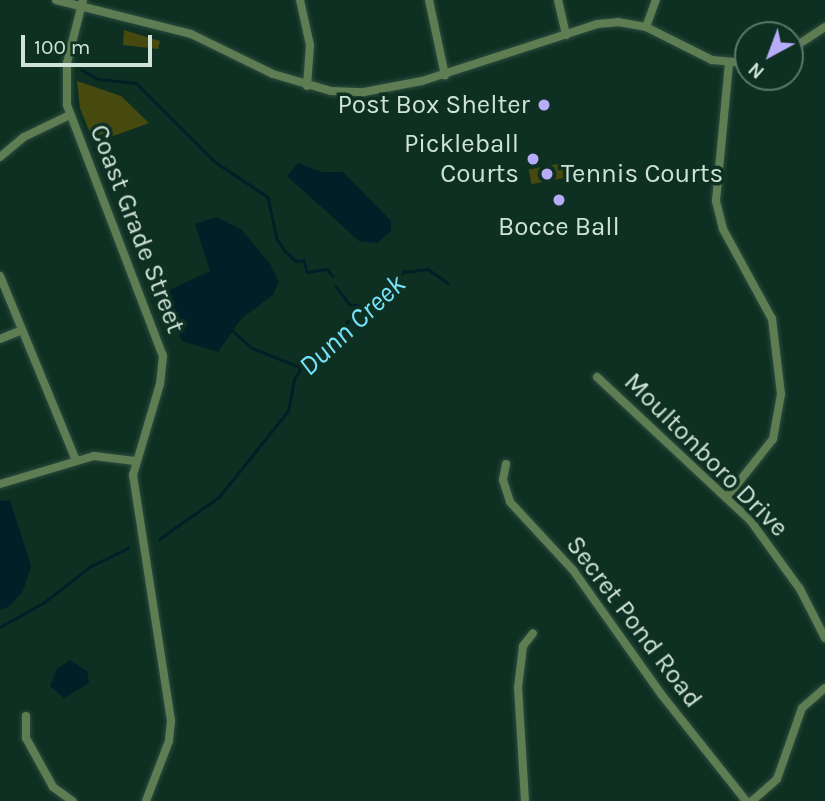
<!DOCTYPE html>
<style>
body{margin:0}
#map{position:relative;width:825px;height:801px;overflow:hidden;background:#0e3022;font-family:Karla,sans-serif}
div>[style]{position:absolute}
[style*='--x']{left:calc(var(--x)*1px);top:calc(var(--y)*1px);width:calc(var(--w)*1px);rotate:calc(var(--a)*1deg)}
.green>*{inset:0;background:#474a0e;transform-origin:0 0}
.water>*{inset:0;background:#001f26}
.stream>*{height:2.5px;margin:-1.25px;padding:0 1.25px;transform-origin:1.25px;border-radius:1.25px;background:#001f26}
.roads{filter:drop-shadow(0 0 2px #2d4c3f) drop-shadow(0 0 2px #2d4c3f)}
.street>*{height:8px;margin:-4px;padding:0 4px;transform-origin:4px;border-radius:4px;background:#5e7d53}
.dots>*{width:19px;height:19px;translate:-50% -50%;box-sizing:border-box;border:4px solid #0e3022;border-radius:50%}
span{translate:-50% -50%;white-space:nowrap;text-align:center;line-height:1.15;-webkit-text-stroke:7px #0e3022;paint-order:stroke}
.poi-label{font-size:26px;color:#cfe2d8}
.right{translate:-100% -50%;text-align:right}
.left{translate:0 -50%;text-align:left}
.street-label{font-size:26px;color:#cfe2d8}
.water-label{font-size:28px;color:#77e3fb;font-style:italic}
.north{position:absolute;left:734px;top:21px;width:70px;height:70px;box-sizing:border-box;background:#0e3022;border:2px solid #5b776b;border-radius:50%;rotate:221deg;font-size:19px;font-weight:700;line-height:28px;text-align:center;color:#cfe2d8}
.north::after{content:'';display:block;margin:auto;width:24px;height:32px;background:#b6acf8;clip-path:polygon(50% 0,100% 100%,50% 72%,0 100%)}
.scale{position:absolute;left:21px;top:35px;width:131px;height:32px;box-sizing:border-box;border:4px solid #cfe2d8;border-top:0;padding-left:9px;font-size:21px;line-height:24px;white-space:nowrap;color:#cfe2d8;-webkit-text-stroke:5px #0e3022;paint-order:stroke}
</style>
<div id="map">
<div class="green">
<i style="clip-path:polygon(124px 30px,160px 41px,158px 49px,123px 45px)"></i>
<i style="clip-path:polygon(77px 81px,121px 96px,149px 123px,94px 143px,80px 108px)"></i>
<i style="left:562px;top:163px;width:15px;height:34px;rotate:79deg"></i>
</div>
<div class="water">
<i style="clip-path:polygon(298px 163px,322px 172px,343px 172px,391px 221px,391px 231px,377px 243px,359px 241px,287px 176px)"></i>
<i style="clip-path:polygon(217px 217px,241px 229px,271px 265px,279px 282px,273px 295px,241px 319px,218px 352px,182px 341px,165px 292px,210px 271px,195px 224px)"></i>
<i style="clip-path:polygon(10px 500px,31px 566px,23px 591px,10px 606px,0 610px,0 501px)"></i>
<i style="clip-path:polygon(70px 660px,87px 671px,89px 683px,64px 698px,50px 686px,57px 669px)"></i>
</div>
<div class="stream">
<i style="--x:82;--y:70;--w:18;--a:29"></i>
<i style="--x:98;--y:79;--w:38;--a:6"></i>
<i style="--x:136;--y:83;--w:110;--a:45"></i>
<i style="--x:214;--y:161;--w:65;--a:33.7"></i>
<i style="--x:268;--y:197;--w:43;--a:77.9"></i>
<i style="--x:277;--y:239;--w:14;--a:56"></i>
<i style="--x:285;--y:251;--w:15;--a:42"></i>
<i style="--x:296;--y:261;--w:8;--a:-7"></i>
<i style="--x:304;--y:260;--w:12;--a:76"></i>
<i style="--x:307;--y:272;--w:20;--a:-9"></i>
<i style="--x:327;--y:269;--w:9;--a:49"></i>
<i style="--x:336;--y:286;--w:22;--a:54"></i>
<i style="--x:349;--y:304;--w:17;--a:10"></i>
<i style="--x:232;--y:330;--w:27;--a:42"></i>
<i style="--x:252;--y:348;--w:52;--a:21.6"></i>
<i style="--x:159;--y:539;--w:73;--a:-35"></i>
<i style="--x:219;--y:497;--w:110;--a:-51.3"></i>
<i style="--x:288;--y:411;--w:33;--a:-79"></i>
<i style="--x:294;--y:379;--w:19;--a:-58"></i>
<i style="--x:304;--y:363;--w:35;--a:-35"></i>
<i style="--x:333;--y:343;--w:27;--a:-56"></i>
<i style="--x:348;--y:321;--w:74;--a:-41.7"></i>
<i style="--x:403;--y:272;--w:25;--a:-7"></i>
<i style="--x:428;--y:269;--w:24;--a:35"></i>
<i style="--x:0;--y:627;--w:49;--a:-29.2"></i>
<i style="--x:43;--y:603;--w:61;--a:-37.6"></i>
<i style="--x:91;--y:566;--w:41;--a:-25.9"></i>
</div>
<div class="roads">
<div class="street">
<i style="--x:56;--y:0;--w:139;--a:14.1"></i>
<i style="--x:191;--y:34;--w:91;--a:26"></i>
<i style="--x:273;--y:74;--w:60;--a:16.3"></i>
<i style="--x:331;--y:91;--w:33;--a:2"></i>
<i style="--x:364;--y:92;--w:59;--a:-10.7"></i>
<i style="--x:422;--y:81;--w:184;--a:-18"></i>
<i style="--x:597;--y:24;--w:21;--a:-5"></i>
<i style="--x:618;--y:22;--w:28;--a:10"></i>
<i style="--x:646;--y:27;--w:74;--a:26.6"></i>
<i style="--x:712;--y:60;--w:36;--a:5"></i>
<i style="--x:83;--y:0;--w:65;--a:104.3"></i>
<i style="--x:67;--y:63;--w:42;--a:90"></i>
<i style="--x:67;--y:105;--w:269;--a:69.1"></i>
<i style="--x:163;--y:356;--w:28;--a:96"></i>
<i style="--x:160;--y:384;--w:95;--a:106.5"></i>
<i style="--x:133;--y:475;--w:249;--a:81.2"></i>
<i style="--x:171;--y:721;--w:20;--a:96"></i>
<i style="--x:169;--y:741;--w:64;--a:111"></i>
<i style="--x:300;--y:0;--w:46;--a:77.5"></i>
<i style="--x:310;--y:45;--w:41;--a:94.2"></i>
<i style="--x:429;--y:0;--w:77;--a:78"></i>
<i style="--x:558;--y:0;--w:36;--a:77"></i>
<i style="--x:646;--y:27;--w:29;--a:-70"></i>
<i style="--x:790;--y:50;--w:42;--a:-33.3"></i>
<i style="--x:0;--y:157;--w:31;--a:-40"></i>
<i style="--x:24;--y:137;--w:51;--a:-25.6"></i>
<i style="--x:0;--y:276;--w:199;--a:67.6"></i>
<i style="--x:0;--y:339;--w:24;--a:-22"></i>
<i style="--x:597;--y:377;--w:209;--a:43.1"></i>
<i style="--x:750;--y:520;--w:85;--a:54.1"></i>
<i style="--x:800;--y:589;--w:55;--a:63"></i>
<i style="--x:506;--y:464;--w:16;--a:101"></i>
<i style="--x:503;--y:480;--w:23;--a:72"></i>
<i style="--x:510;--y:502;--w:93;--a:47.2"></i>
<i style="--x:573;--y:570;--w:152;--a:54.6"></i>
<i style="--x:661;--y:694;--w:137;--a:51.5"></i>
<i style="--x:0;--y:484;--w:98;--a:-16.6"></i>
<i style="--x:94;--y:456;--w:41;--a:7"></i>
<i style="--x:727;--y:497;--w:74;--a:-51.6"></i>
<i style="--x:773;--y:439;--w:46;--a:-79.9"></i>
<i style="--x:781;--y:394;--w:76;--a:-96.8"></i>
<i style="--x:772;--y:319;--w:102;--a:-118.6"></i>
<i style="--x:723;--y:229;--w:29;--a:-104"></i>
<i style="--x:716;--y:201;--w:138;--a:-84.6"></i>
<i style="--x:26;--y:716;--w:22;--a:90"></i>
<i style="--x:26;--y:738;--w:56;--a:61.1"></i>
<i style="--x:53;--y:787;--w:24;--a:36"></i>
<i style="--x:525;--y:801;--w:113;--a:-93.5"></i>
<i style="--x:518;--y:688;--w:42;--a:-83.2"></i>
<i style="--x:523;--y:646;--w:16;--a:-52"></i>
<i style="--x:752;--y:801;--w:33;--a:-41"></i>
<i style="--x:777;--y:779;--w:75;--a:-70.6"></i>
<i style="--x:802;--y:708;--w:30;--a:-41"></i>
</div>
</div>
<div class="dots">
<i style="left:544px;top:105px;background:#b6acf8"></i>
<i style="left:533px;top:159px;background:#b6acf8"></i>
<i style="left:547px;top:174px;background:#b6acf8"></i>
<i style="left:559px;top:200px;background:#b6acf8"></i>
</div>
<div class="poi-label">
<span class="right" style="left:530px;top:105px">Post Box Shelter</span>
<span class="right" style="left:519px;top:159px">Pickleball<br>Courts</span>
<span class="left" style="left:561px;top:174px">Tennis Courts</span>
<span style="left:559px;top:227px">Bocce Ball</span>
</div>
<div class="street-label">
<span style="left:137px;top:229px;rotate:69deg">Coast Grade Street</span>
<span style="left:706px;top:455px;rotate:45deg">Moultonboro Drive</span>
<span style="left:634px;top:622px;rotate:53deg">Secret Pond Road</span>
</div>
<div class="water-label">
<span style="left:352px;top:325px;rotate:-43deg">Dunn Creek</span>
</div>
<div class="north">N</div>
<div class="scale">100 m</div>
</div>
